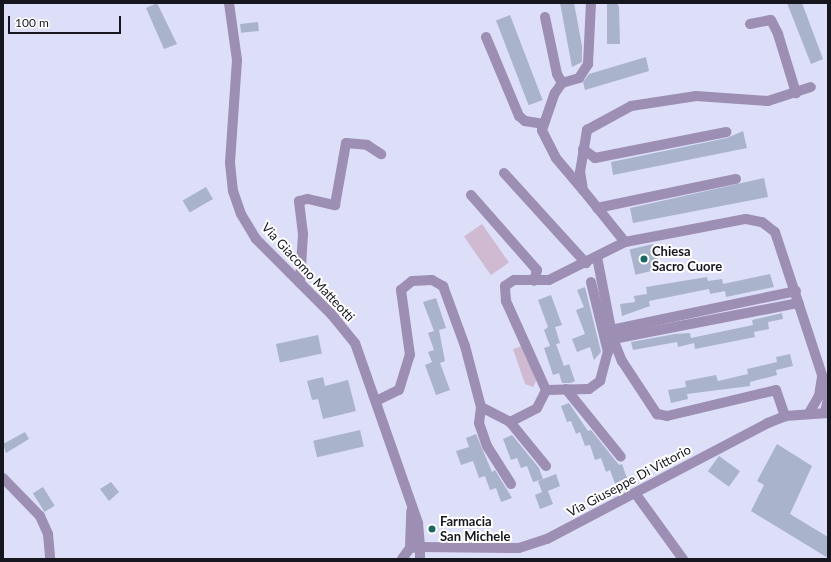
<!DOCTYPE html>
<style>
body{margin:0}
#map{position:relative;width:831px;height:562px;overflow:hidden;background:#dddef8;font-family:Lato,sans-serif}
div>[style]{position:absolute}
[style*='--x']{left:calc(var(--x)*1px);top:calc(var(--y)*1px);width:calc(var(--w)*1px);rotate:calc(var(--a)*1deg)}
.green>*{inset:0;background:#cfbad2;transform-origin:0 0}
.building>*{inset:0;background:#a9b4cc;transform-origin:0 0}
.minor>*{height:10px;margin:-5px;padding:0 5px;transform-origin:5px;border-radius:5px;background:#9d8eb3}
.dots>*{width:11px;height:11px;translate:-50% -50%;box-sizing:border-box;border:2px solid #fff;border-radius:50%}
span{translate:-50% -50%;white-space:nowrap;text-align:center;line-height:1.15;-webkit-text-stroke:4px #fff;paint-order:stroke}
.poi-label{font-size:13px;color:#16161f;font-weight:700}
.left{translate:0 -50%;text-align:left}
.street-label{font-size:13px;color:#16161f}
.frame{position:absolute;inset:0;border:4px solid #16161f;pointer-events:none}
.scale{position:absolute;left:8px;top:16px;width:113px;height:18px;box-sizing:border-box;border:2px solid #16161f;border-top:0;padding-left:5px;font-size:12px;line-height:14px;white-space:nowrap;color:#16161f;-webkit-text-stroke:3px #fff;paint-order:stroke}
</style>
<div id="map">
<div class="green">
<i style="left:482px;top:224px;width:47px;height:22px;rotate:55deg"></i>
<i style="clip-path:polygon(525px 345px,537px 379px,533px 387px,525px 384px,513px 349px)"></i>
</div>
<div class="building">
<i style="clip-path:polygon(157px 3px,177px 44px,164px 49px,146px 8px)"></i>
<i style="clip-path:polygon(560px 3px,574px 3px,582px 46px,582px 62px,572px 67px)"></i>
<i style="clip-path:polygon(607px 3px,617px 3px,619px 7px,620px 44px,607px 44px)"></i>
<i style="clip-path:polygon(787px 3px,802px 3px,823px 59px,811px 64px)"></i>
<i style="left:510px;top:15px;width:91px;height:15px;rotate:69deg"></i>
<i style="left:258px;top:22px;width:9px;height:18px;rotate:84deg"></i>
<i style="clip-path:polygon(646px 57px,649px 71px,585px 90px,583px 82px,589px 74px)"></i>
<i style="clip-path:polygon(743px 131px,747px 148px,613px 175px,611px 162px,727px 138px)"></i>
<i style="clip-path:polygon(764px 178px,768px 197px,633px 223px,630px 208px)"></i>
<i style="left:206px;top:187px;width:14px;height:27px;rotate:60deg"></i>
<i style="left:653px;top:244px;width:26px;height:24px;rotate:77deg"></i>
<i style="clip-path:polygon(770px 274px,774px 287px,726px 297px,725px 291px,710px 294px,709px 289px,649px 301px,650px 306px,622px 316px,620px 304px,635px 302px,634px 296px,647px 294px,646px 287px,707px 277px,708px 281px,722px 279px,723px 284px)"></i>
<i style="clip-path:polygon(585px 287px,601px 352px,594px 360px,590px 347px,577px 352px,572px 339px,585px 334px,576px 310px,584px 307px,577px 290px)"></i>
<i style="clip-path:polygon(551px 295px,562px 325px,555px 327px,560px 343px,556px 344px,564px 366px,569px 364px,575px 381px,571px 383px,562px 383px,559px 373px,553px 375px,544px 348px,550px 346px,544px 330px,548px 327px,538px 300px)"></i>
<i style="clip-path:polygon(436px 298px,446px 328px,439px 330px,445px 361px,440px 363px,450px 390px,436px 395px,425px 365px,432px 362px,428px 352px,434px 350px,428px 333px,434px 331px,423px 302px)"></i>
<i style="clip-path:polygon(782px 313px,783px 319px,768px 322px,769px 329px,754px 332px,755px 337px,695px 349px,694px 343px,678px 347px,677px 342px,633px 350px,631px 342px,675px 334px,690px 333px,691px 338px,753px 325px,752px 320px)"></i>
<i style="left:318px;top:335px;width:19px;height:43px;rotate:78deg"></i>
<i style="clip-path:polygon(790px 354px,793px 366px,776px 370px,777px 375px,750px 382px,750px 386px,687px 394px,688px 399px,671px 403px,668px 390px,686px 387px,685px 381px,716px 375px,718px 381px,748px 374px,747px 369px,777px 362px,776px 357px)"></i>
<i style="clip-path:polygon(323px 377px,325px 386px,348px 380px,356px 411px,323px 419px,318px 399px,312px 400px,307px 381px)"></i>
<i style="clip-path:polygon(569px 403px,588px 431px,591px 430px,619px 465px,622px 464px,629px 484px,617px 489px,610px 470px,606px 472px,601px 458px,595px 460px,590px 445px,585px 446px,580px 432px,576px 434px,571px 421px,567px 422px,561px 406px)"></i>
<i style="left:360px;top:430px;width:17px;height:48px;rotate:77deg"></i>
<i style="clip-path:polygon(25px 432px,29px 439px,6px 453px,3px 444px)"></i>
<i style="clip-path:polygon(476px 434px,492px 472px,495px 470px,512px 498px,501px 502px,496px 488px,490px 490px,485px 476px,479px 478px,473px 461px,461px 465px,456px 451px,469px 447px,466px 438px)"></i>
<i style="clip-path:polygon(512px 435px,539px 468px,543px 479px,533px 482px,527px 466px,521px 468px,517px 458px,511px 460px,503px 439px)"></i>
<i style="clip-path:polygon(777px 444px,812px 466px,790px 514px,828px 537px,828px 558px,751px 511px,764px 485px,757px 481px)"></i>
<i style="left:719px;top:456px;width:26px;height:19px;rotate:36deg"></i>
<i style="clip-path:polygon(556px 474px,560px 486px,548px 491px,553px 504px,540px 509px,535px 495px,542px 492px,538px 481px)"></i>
<i style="clip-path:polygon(111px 482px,119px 492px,109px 501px,100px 489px)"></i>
<i style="left:43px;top:487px;width:22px;height:12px;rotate:58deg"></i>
</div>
<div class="minor">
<i style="--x:229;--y:3;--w:58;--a:82"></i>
<i style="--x:237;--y:60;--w:103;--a:93.9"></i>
<i style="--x:230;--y:163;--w:28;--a:84"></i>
<i style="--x:233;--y:191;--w:24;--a:71"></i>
<i style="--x:241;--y:214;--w:29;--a:59"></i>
<i style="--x:256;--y:239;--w:107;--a:45"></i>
<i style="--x:332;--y:315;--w:36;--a:51"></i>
<i style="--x:355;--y:343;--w:191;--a:70.7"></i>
<i style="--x:418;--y:523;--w:24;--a:85"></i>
<i style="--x:420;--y:547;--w:99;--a:0.6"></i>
<i style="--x:519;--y:548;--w:29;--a:-18"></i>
<i style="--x:547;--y:539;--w:250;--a:-27.7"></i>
<i style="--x:768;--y:423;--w:18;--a:-22"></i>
<i style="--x:785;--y:416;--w:43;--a:-4"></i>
<i style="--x:545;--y:17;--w:58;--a:78.1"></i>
<i style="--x:557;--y:74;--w:10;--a:61"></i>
<i style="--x:750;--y:24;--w:21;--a:-11"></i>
<i style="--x:771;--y:20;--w:16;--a:63"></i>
<i style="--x:778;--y:34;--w:62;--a:73"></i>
<i style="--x:486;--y:37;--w:86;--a:67.3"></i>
<i style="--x:519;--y:116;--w:8;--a:40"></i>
<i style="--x:525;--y:121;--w:19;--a:9"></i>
<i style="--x:583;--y:149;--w:15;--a:37"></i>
<i style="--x:595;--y:158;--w:134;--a:-11.2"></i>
<i style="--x:504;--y:173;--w:122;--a:47.7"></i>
<i style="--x:583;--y:190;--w:42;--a:-130.2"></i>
<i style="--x:556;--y:158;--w:31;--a:-117"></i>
<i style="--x:542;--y:130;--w:39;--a:-71"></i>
<i style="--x:555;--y:93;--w:12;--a:-55"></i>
<i style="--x:562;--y:83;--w:18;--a:-16"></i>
<i style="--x:579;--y:78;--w:17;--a:-57"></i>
<i style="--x:588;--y:64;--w:61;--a:-87.2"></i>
<i style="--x:471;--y:195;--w:100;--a:48.7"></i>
<i style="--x:537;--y:270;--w:11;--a:105"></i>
<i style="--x:597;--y:208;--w:142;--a:-11.8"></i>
<i style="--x:625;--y:242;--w:67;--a:-128.9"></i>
<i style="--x:583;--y:190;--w:18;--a:-99"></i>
<i style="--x:580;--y:172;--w:43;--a:-80.5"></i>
<i style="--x:587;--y:130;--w:50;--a:-28.6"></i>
<i style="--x:631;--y:106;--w:66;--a:-8.7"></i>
<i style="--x:696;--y:96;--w:72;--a:4"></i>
<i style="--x:768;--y:101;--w:45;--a:-18"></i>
<i style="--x:597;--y:257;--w:84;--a:79"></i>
<i style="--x:613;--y:339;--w:24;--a:68"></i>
<i style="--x:622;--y:361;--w:64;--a:56.6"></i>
<i style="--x:657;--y:414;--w:10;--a:11"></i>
<i style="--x:667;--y:416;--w:112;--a:-13.4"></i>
<i style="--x:776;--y:390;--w:28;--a:71"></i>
<i style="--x:300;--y:283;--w:49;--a:-86.5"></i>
<i style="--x:303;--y:234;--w:33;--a:-97"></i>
<i style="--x:299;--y:201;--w:9;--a:-13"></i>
<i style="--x:308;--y:199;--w:28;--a:13"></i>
<i style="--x:335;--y:205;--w:63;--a:-79.9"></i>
<i style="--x:346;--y:143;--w:21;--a:5"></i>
<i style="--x:367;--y:145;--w:17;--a:33"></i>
<i style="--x:611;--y:330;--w:189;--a:-11.9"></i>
<i style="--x:613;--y:339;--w:189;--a:-11"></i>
<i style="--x:566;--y:389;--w:87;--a:51"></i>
<i style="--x:546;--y:390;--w:43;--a:-1.3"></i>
<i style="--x:589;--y:389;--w:14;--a:-36"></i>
<i style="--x:600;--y:381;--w:30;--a:-75"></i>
<i style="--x:608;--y:352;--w:72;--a:-103.7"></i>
<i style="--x:376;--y:401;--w:25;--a:-26"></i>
<i style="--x:399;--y:390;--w:37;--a:-73"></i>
<i style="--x:410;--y:355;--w:66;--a:-97.9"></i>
<i style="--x:401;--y:290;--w:14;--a:-39"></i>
<i style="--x:412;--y:281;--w:20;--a:-3"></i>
<i style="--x:432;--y:280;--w:13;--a:29"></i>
<i style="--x:443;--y:286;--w:64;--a:69.9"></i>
<i style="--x:465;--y:346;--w:63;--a:75.3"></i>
<i style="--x:481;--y:407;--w:16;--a:97"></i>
<i style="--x:479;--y:423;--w:24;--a:71"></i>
<i style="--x:487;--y:446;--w:45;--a:57.7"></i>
<i style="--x:481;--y:407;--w:33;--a:27"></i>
<i style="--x:510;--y:422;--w:30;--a:-27"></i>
<i style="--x:537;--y:408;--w:20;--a:-63"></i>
<i style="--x:546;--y:390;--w:98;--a:-114.2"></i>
<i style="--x:506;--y:301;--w:15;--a:-94"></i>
<i style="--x:505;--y:286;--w:11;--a:-34"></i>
<i style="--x:514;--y:280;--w:35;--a:0"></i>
<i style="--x:549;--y:280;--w:85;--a:-26.6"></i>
<i style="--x:625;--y:242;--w:123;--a:-10.8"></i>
<i style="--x:746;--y:219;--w:16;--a:11"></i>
<i style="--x:762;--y:222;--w:16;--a:38"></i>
<i style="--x:775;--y:232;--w:169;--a:71.8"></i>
<i style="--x:825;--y:412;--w:13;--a:-77"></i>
<i style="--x:809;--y:413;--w:20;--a:-60"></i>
<i style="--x:819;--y:396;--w:19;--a:-81"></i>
<i style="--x:510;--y:422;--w:57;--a:50.7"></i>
<i style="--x:3;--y:478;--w:53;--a:45.8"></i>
<i style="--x:40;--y:516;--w:20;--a:66"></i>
<i style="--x:48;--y:534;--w:25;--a:85"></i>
<i style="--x:635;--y:493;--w:82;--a:54"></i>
<i style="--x:410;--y:548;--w:37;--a:-88"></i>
<i style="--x:402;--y:559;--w:14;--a:-54"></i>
<i style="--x:410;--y:548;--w:10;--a:-6"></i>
<i style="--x:420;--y:547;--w:12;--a:90"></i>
</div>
<div class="dots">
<i style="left:644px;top:259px;background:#1c6761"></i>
<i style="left:432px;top:529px;background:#1c6761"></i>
</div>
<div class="poi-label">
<span class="left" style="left:652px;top:259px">Chiesa<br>Sacro Cuore</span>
<span class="left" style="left:440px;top:529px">Farmacia<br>San Michele</span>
</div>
<div class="street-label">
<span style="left:308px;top:272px;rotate:47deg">Via Giacomo Matteotti</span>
<span style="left:629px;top:481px;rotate:-28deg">Via Giuseppe Di Vittorio</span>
</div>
<div class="frame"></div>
<div class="scale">100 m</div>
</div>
